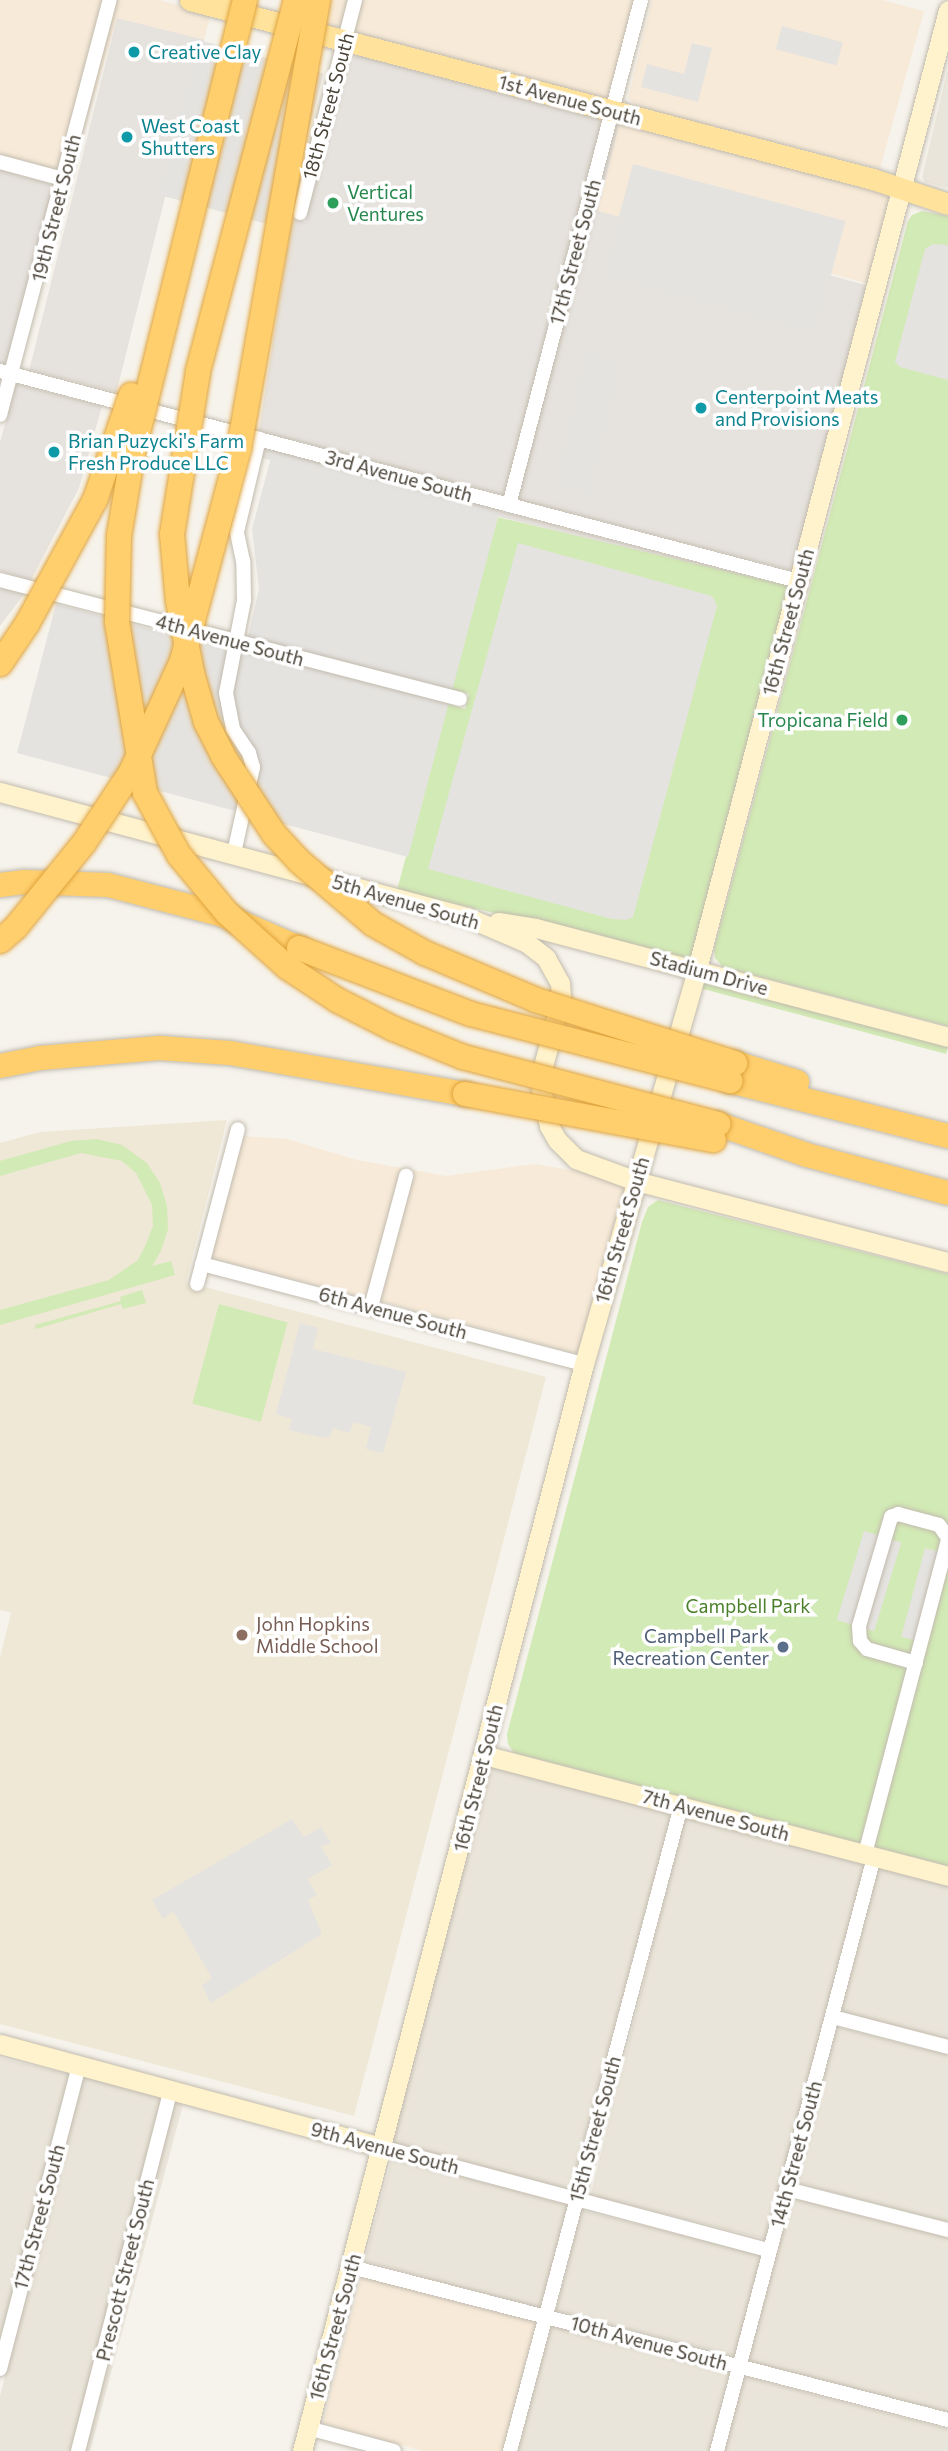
<!DOCTYPE html>
<style>
body{margin:0}
#map{position:relative;width:948px;height:2451px;overflow:hidden;background:#f6f3ec;font-family:Commissioner,sans-serif}
div>[style]{position:absolute}
[style*='--x']{left:calc(var(--x)*1px);top:calc(var(--y)*1px);width:calc(var(--w)*1px);rotate:calc(var(--a)*1deg)}
.residential>*{inset:0;background:#eae5da;transform-origin:0 0}
.commercial>*{inset:0;background:#f7ead8;transform-origin:0 0}
.industrial>*{inset:0;background:#e6e2dd;transform-origin:0 0}
.education>*{inset:0;background:#efe8d6}
.green>*{inset:0;background:#d2eab5;transform-origin:0 0}
.parking>*{inset:0;background:#e5e3e0;transform-origin:0 0}
.roads{filter:drop-shadow(0 0 2px #c2bbae) drop-shadow(0 0 2px #c2bbae)}
.street>*{height:14px;margin:-7px;padding:0 7px;transform-origin:7px;border-radius:7px;background:#fff}
.secondary>*{height:19px;margin:-9.5px;padding:0 9.5px;transform-origin:9.5px;border-radius:9.5px;background:#fff3cd}
.primary>*{height:21px;margin:-10.5px;padding:0 10.5px;transform-origin:10.5px;border-radius:10.5px;background:#ffe39c}
.highway>*{height:24px;margin:-12px;padding:0 12px;transform-origin:12px;border-radius:12px;background:#ffcf6e}
.bridges{filter:drop-shadow(0 0 2px #e0a43c) drop-shadow(0 0 2px #e0a43c)}
.highway-bridge>*{height:24px;margin:-12px;padding:0 12px;transform-origin:12px;border-radius:12px;background:#ffcf6e}
.dots>*{width:19px;height:19px;translate:-50% -50%;box-sizing:border-box;border:4px solid #fff;border-radius:50%}
span{translate:-50% -50%;white-space:nowrap;text-align:center;line-height:1.15;-webkit-text-stroke:7px #fff;paint-order:stroke}
.culture-label{font-size:19px;color:#0d838f}
.left{translate:0 -50%;text-align:left}
.street-label{font-size:19px;color:#4b4439}
.leisure-label{font-size:19px;color:#27864d}
.right{translate:-100% -50%;text-align:right}
.park-label{font-size:19px;color:#4a7f2a}
.education-label{font-size:19px;color:#785e54}
.service-label{font-size:19px;color:#4e5e75}
</style>
<div id="map">
<div class="residential">
<i style="clip-path:polygon(948px 68px,948px 188px,925px 182px,922px 177px)"></i>
<i style="left:488px;top:1764px;width:190px;height:390px;rotate:15deg"></i>
<i style="left:685px;top:1816px;width:187px;height:391px;rotate:14deg"></i>
<i style="clip-path:polygon(879px 1866px,948px 1884px,948px 2039px,841px 2012px)"></i>
<i style="clip-path:polygon(837px 2027px,948px 2055px,948px 2222px,796px 2183px)"></i>
<i style="clip-path:polygon(0 2058px,69px 2074px,0 2341px)"></i>
<i style="clip-path:polygon(83px 2077px,162px 2095px,71px 2451px,0 2451px,0 2396px)"></i>
<i style="clip-path:polygon(175px 2099px,184px 2101px,90px 2451px,86px 2451px)"></i>
<i style="left:392px;top:2158px;width:182px;height:107px;rotate:15deg"></i>
<i style="clip-path:polygon(792px 2198px,948px 2238px,948px 2412px,747px 2361px)"></i>
<i style="left:581px;top:2210px;width:186px;height:104px;rotate:14deg"></i>
<i style="clip-path:polygon(551px 2326px,730px 2372px,710px 2451px,517px 2451px)"></i>
<i style="clip-path:polygon(743px 2376px,948px 2429px,948px 2451px,724px 2451px)"></i>
</div>
<div class="commercial">
<i style="clip-path:polygon(0 0,103px 0,58px 170px,0 154px)"></i>
<i style="clip-path:polygon(117px 0,159px 0,211px 14px,204px 40px,117px 18px,69px 183px)"></i>
<i style="clip-path:polygon(330px 0,348px 0,340px 31px,325px 27px)"></i>
<i style="clip-path:polygon(362px 0,634px 0,607px 101px,354px 35px)"></i>
<i style="clip-path:polygon(652px 0,882px 0,924px 11px,880px 168px,641px 109px,628px 98px)"></i>
<i style="left:620px;top:121px;width:282px;height:93px;rotate:15deg"></i>
<i style="clip-path:polygon(243px 1136px,287px 1139px,357px 1160px,401px 1168px,367px 1298px,211px 1258px)"></i>
<i style="clip-path:polygon(534px 1164px,584px 1172px,626px 1187px,579px 1354px,380px 1301px,414px 1170px,446px 1176px)"></i>
<i style="clip-path:polygon(361px 2277px,536px 2322px,503px 2451px,423px 2451px,323px 2423px)"></i>
</div>
<div class="industrial">
<i style="left:117px;top:18px;width:90px;height:363px;rotate:14deg"></i>
<i style="clip-path:polygon(350px 50px,603px 116px,504px 495px,259px 431px,292px 219px,305px 222px)"></i>
<i style="clip-path:polygon(617px 120px,620px 121px,598px 211px,869px 286px,794px 571px,517px 499px)"></i>
<i style="clip-path:polygon(0 170px,54px 185px,6px 365px,0 363px)"></i>
<i style="clip-path:polygon(16px 384px,102px 406px,79px 488px,31px 580px,0 571px,0 442px)"></i>
<i style="clip-path:polygon(264px 449px,756px 578px,717px 571px,262px 458px)"></i>
<i style="clip-path:polygon(0 588px,24px 594px,0 626px)"></i>
</div>
<div class="education">
<i style="clip-path:polygon(227px 1120px,186px 1282px,546px 1377px,354px 2116px,0 2024px,0 1658px,11px 1613px,0 1610px,0 1143px,40px 1132px)"></i>
</div>
<div class="green">
<i style="clip-path:polygon(922px 211px,948px 216px,948px 1026px,723px 967px,715px 958px,714px 949px,908px 221px,912px 215px)"></i>
<i style="clip-path:polygon(497px 517px,790px 586px,692px 960px,397px 890px,447px 704px,465px 709px,469px 694px,451px 689px)"></i>
<i style="left:701px;top:979px;width:256px;height:9px;rotate:15deg"></i>
<i style="clip-path:polygon(97px 1139px,122px 1145px,147px 1163px,160px 1183px,167px 1206px,168px 1229px,161px 1251px,152px 1266px,171px 1261px,175px 1275px,0 1325px,0 1310px,109px 1280px,138px 1260px,146px 1244px,153px 1226px,152px 1205px,136px 1173px,122px 1161px,81px 1153px,0 1176px,0 1161px,71px 1141px)"></i>
<i style="clip-path:polygon(658px 1200px,948px 1274px,948px 1866px,514px 1753px,508px 1744px,507px 1734px,642px 1222px,648px 1207px)"></i>
<i style="clip-path:polygon(142px 1290px,146px 1303px,123px 1309px,121px 1304px,36px 1329px,35px 1325px,121px 1301px,120px 1297px)"></i>
<i style="left:219px;top:1304px;width:71px;height:103px;rotate:15deg"></i>
</div>
<div class="parking">
<i style="left:782px;top:26px;width:63px;height:24px;rotate:15deg"></i>
<i style="left:199px;top:40px;width:129px;height:160px;rotate:15deg"></i>
<i style="clip-path:polygon(692px 43px,712px 48px,698px 102px,641px 87px,647px 64px,684px 74px)"></i>
<i style="left:633px;top:164px;width:220px;height:117px;rotate:15deg"></i>
<i style="clip-path:polygon(933px 244px,948px 245px,948px 380px,900px 367px,895px 362px,925px 249px)"></i>
<i style="left:585px;top:350px;width:39px;height:141px;rotate:13deg"></i>
<i style="clip-path:polygon(273px 450px,500px 510px,408px 857px,17px 753px,56px 604px,244px 654px,259px 589px,252px 529px)"></i>
<i style="clip-path:polygon(518px 543px,712px 596px,717px 606px,633px 917px,626px 920px,612px 919px,428px 869px)"></i>
<i style="clip-path:polygon(300px 1323px,318px 1328px,313px 1349px,406px 1372px,383px 1453px,366px 1449px,371px 1427px,353px 1422px,350px 1433px,333px 1428px,330px 1436px,324px 1438px,289px 1430px,292px 1419px,276px 1414px)"></i>
<i style="left:864px;top:1531px;width:39px;height:93px;rotate:17deg"></i>
<i style="left:925px;top:1548px;width:20px;height:92px;rotate:15deg"></i>
<i style="clip-path:polygon(292px 1819px,304px 1837px,321px 1827px,331px 1842px,321px 1847px,332px 1865px,308px 1879px,317px 1895px,308px 1900px,322px 1934px,211px 2003px,202px 1986px,212px 1978px,173px 1911px,163px 1919px,152px 1900px)"></i>
</div>
<div class="roads">
<div class="street">
<i style="--x:0;--y:162;--w:65;--a:15.1"></i>
<i style="--x:300;--y:213;--w:220;--a:-75.5"></i>
<i style="--x:0;--y:371;--w:825;--a:14.74"></i>
<i style="--x:0;--y:415;--w:429;--a:-75.2"></i>
<i style="--x:509;--y:505;--w:522;--a:-75.35"></i>
<i style="--x:0;--y:580;--w:475;--a:14.5"></i>
<i style="--x:234;--y:853;--w:88;--a:-77.5"></i>
<i style="--x:253;--y:767;--w:15;--a:-106"></i>
<i style="--x:249;--y:753;--w:29;--a:-124"></i>
<i style="--x:233;--y:729;--w:37;--a:-101"></i>
<i style="--x:226;--y:693;--w:95;--a:-79"></i>
<i style="--x:244;--y:600;--w:39;--a:-91"></i>
<i style="--x:243;--y:561;--w:30;--a:-102"></i>
<i style="--x:237;--y:532;--w:96;--a:-76.7"></i>
<i style="--x:202;--y:1264;--w:395;--a:14.7"></i>
<i style="--x:197;--y:1284;--w:160;--a:-75.2"></i>
<i style="--x:371;--y:1307;--w:136;--a:-75"></i>
<i style="--x:916;--y:1663;--w:51;--a:-164.1"></i>
<i style="--x:867;--y:1649;--w:11;--a:-131"></i>
<i style="--x:860;--y:1641;--w:15;--a:-94"></i>
<i style="--x:859;--y:1626;--w:114;--a:-73.6"></i>
<i style="--x:891;--y:1517;--w:8;--a:-23"></i>
<i style="--x:898;--y:1514;--w:42;--a:15"></i>
<i style="--x:939;--y:1525;--w:16;--a:55"></i>
<i style="--x:865;--y:1854;--w:326;--a:-75.2"></i>
<i style="--x:833;--y:2017;--w:119;--a:14.6"></i>
<i style="--x:381;--y:2147;--w:401;--a:14.9"></i>
<i style="--x:787;--y:2189;--w:166;--a:14.3"></i>
<i style="--x:351;--y:2267;--w:616;--a:14.37"></i>
<i style="--x:0;--y:2369;--w:313;--a:-75.4"></i>
<i style="--x:308;--y:2428;--w:89;--a:15"></i>
<i style="--x:78;--y:2451;--w:374;--a:-75.6"></i>
<i style="--x:510;--y:2451;--w:667;--a:-75.15"></i>
<i style="--x:717;--y:2451;--w:614;--a:-75.19"></i>
</div>
<div class="secondary">
<i style="--x:0;--y:792;--w:483;--a:15"></i>
<i style="--x:467;--y:917;--w:65;--a:23.4"></i>
<i style="--x:527;--y:943;--w:24;--a:38"></i>
<i style="--x:546;--y:958;--w:29;--a:61"></i>
<i style="--x:560;--y:983;--w:16;--a:86"></i>
<i style="--x:561;--y:999;--w:73;--a:105"></i>
<i style="--x:542;--y:1070;--w:18;--a:93"></i>
<i style="--x:541;--y:1088;--w:39;--a:78"></i>
<i style="--x:549;--y:1126;--w:16;--a:60"></i>
<i style="--x:557;--y:1140;--w:27;--a:45"></i>
<i style="--x:576;--y:1159;--w:64;--a:20.1"></i>
<i style="--x:636;--y:1181;--w:322;--a:14.6"></i>
<i style="--x:498;--y:922;--w:38;--a:9"></i>
<i style="--x:536;--y:928;--w:426;--a:14.8"></i>
<i style="--x:484;--y:1755;--w:480;--a:14.6"></i>
<i style="--x:0;--y:2044;--w:395;--a:15.1"></i>
<i style="--x:302;--y:2451;--w:1123;--a:-75.46"></i>
<i style="--x:584;--y:1364;--w:411;--a:-74"></i>
<i style="--x:697;--y:969;--w:991;--a:-75.33"></i>
</div>
<div class="primary">
<i style="--x:190;--y:0;--w:706;--a:14.69"></i>
<i style="--x:873;--y:179;--w:79;--a:18.4"></i>
</div>
<div class="highway">
<i style="--x:0;--y:885;--w:24;--a:-7"></i>
<i style="--x:24;--y:882;--w:84;--a:2"></i>
<i style="--x:108;--y:885;--w:119;--a:14.6"></i>
<i style="--x:223;--y:915;--w:83;--a:23.5"></i>
<i style="--x:735;--y:1063;--w:65;--a:17"></i>
<i style="--x:0;--y:1066;--w:41;--a:-11.3"></i>
<i style="--x:40;--y:1058;--w:120;--a:-4.8"></i>
<i style="--x:160;--y:1048;--w:70;--a:4.1"></i>
<i style="--x:230;--y:1053;--w:239;--a:9.9"></i>
<i style="--x:730;--y:1081;--w:225;--a:14.2"></i>
<i style="--x:718;--y:1124;--w:94;--a:19.2"></i>
<i style="--x:807;--y:1155;--w:146;--a:15.1"></i>
</div>
</div>
<div class="bridges">
<div class="highway-bridge">
<i style="--x:245;--y:0;--w:466;--a:103.9"></i>
<i style="--x:133;--y:452;--w:85;--a:99.5"></i>
<i style="--x:119;--y:536;--w:86;--a:91.3"></i>
<i style="--x:117;--y:622;--w:173;--a:80.7"></i>
<i style="--x:145;--y:793;--w:71;--a:61.3"></i>
<i style="--x:179;--y:855;--w:75;--a:50.4"></i>
<i style="--x:227;--y:913;--w:81;--a:42"></i>
<i style="--x:287;--y:967;--w:60;--a:33.4"></i>
<i style="--x:337;--y:1000;--w:64;--a:27"></i>
<i style="--x:394;--y:1029;--w:74;--a:22.1"></i>
<i style="--x:463;--y:1057;--w:264;--a:14.7"></i>
<i style="--x:296;--y:0;--w:385;--a:104.8"></i>
<i style="--x:198;--y:372;--w:164;--a:99.1"></i>
<i style="--x:172;--y:534;--w:67;--a:84.9"></i>
<i style="--x:178;--y:601;--w:73;--a:79"></i>
<i style="--x:192;--y:673;--w:51;--a:74.1"></i>
<i style="--x:206;--y:722;--w:38;--a:63"></i>
<i style="--x:223;--y:756;--w:93;--a:56.8"></i>
<i style="--x:274;--y:834;--w:37;--a:47"></i>
<i style="--x:299;--y:861;--w:97;--a:40.4"></i>
<i style="--x:373;--y:924;--w:60;--a:29.1"></i>
<i style="--x:425;--y:953;--w:121;--a:22.9"></i>
<i style="--x:536;--y:1000;--w:209;--a:17.6"></i>
<i style="--x:0;--y:664;--w:48;--a:-56"></i>
<i style="--x:27;--y:624;--w:141;--a:-61.3"></i>
<i style="--x:95;--y:500;--w:111;--a:-71.1"></i>
<i style="--x:0;--y:941;--w:21;--a:-41"></i>
<i style="--x:16;--y:927;--w:108;--a:-51"></i>
<i style="--x:84;--y:843;--w:85;--a:-56.5"></i>
<i style="--x:131;--y:772;--w:122;--a:-65.3"></i>
<i style="--x:182;--y:661;--w:220;--a:-75"></i>
<i style="--x:239;--y:448;--w:455;--a:-80"></i>
<i style="--x:299;--y:948;--w:184;--a:21"></i>
<i style="--x:471;--y:1014;--w:268;--a:14.5"></i>
<i style="--x:465;--y:1094;--w:253;--a:10.5"></i>
</div>
</div>
<div class="dots">
<i style="left:134px;top:52px;background:#0f9aa8"></i>
<i style="left:127px;top:137px;background:#0f9aa8"></i>
<i style="left:333px;top:203px;background:#2e9e5b"></i>
<i style="left:701px;top:408px;background:#0f9aa8"></i>
<i style="left:54px;top:452px;background:#0f9aa8"></i>
<i style="left:902px;top:720px;background:#2e9e5b"></i>
<i style="left:242px;top:1635px;background:#8d6e63"></i>
<i style="left:783px;top:1647px;background:#5c6f8a"></i>
</div>
<div class="culture-label">
<span class="left" style="left:148px;top:52px">Creative Clay</span>
<span class="left" style="left:141px;top:137px">West Coast<br>Shutters</span>
<span class="left" style="left:715px;top:408px">Centerpoint Meats<br>and Provisions</span>
<span class="left" style="left:68px;top:452px">Brian Puzycki's Farm<br>Fresh Produce LLC</span>
</div>
<div class="street-label">
<span style="left:570px;top:100px;rotate:15deg">1st Avenue South</span>
<span style="left:328px;top:106px;rotate:-75deg">18th Street South</span>
<span style="left:56px;top:208px;rotate:-76deg">19th Street South</span>
<span style="left:575px;top:252px;rotate:-75deg">17th Street South</span>
<span style="left:399px;top:476px;rotate:15deg">3rd Avenue South</span>
<span style="left:788px;top:622px;rotate:-75deg">16th Street South</span>
<span style="left:230px;top:640px;rotate:15deg">4th Avenue South</span>
<span style="left:406px;top:902px;rotate:16deg">5th Avenue South</span>
<span style="left:709px;top:973px;rotate:15deg">Stadium Drive</span>
<span style="left:622px;top:1230px;rotate:-74deg">16th Street South</span>
<span style="left:393px;top:1313px;rotate:15deg">6th Avenue South</span>
<span style="left:478px;top:1778px;rotate:-76deg">16th Street South</span>
<span style="left:716px;top:1815px;rotate:15deg">7th Avenue South</span>
<span style="left:595px;top:2129px;rotate:-75deg">15th Street South</span>
<span style="left:385px;top:2148px;rotate:15deg">9th Avenue South</span>
<span style="left:796px;top:2154px;rotate:-75deg">14th Street South</span>
<span style="left:39px;top:2217px;rotate:-75deg">17th Street South</span>
<span style="left:125px;top:2270px;rotate:-76deg">Prescott Street South</span>
<span style="left:335px;top:2327px;rotate:-75deg">16th Street South</span>
<span style="left:649px;top:2343px;rotate:15deg">10th Avenue South</span>
</div>
<div class="leisure-label">
<span class="left" style="left:347px;top:203px">Vertical<br>Ventures</span>
<span class="right" style="left:888px;top:720px">Tropicana Field</span>
</div>
<div class="park-label">
<span style="left:748px;top:1606px">Campbell Park</span>
</div>
<div class="education-label">
<span class="left" style="left:256px;top:1635px">John Hopkins<br>Middle School</span>
</div>
<div class="service-label">
<span class="right" style="left:769px;top:1647px">Campbell Park<br>Recreation Center</span>
</div>
</div>
